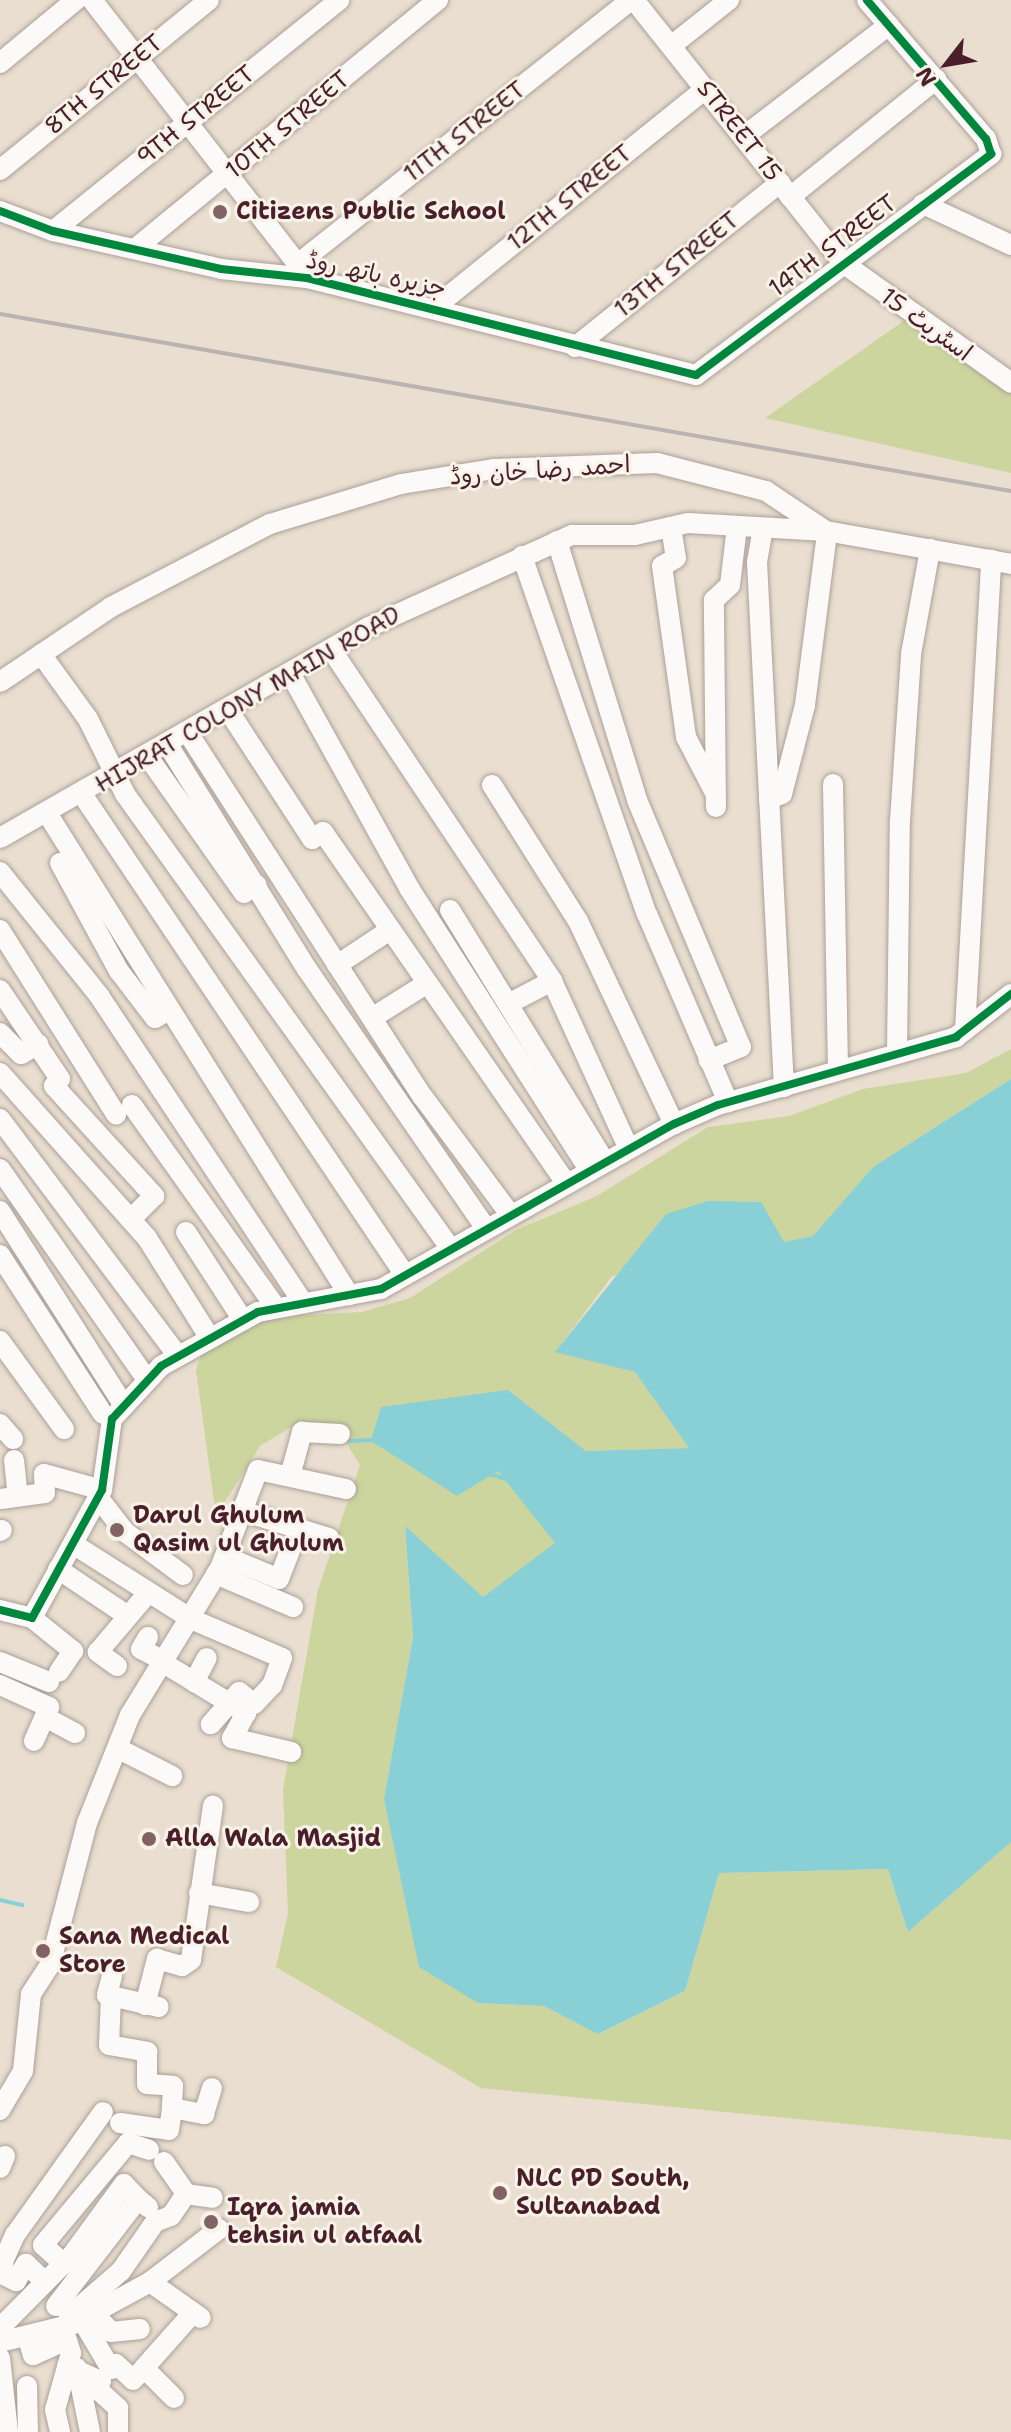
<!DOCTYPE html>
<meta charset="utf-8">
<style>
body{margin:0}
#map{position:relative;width:1011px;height:2432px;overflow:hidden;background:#e9decf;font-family:"Shantell Sans","Playpen Sans Arabic",sans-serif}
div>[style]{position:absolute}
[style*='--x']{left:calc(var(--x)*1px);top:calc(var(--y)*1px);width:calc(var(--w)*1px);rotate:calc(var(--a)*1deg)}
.green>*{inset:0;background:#ccd59d}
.water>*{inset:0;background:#88cfd6}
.stream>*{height:4px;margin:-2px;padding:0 2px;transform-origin:2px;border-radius:2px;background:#88cfd6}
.roads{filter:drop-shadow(0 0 2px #aca099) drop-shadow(0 0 2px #aca099)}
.minor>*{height:20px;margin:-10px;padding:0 10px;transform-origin:10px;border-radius:10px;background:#fcfaf8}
.rail>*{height:4px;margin:-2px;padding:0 2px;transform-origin:2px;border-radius:2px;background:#b9b3b2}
.cycleway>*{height:8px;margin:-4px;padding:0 4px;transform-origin:4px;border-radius:4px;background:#00873e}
.dots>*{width:22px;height:22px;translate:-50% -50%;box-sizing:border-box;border:4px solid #f7f3e8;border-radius:50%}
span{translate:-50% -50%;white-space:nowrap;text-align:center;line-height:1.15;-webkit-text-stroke:6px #f7f3e8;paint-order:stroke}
.street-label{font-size:24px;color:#4a1f2b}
.poi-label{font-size:24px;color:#4a1f2b;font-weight:700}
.left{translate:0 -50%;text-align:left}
.north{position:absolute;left:907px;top:24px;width:80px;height:80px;-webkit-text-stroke:6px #f7f3e8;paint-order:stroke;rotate:239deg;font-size:22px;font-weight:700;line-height:32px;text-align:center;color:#4a1f2b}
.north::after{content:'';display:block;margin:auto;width:28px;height:36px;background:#4a1f2b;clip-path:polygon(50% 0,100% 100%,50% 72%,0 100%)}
</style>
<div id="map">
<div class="green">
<i style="clip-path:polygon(908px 318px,1011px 390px,1011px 473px,765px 418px)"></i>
<i style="clip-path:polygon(1011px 1049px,1011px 1079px,873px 1167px,814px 1236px,612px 1276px,556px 1351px,635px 1372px,689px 1448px,586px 1451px,508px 1390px,498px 1471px,556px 1543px,483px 1597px,405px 1528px,413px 1637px,384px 1799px,478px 2003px,544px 2006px,599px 2034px,685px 1991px,719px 1873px,888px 1869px,908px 1932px,1011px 1842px,1011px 2140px,481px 2088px,276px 1967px,288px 1913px,283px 1790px,318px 1590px,360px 1465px,337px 1428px,298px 1423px,260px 1446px,216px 1516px,196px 1370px,202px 1351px,267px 1317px,362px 1312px,410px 1298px,516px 1230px,597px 1196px,708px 1127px,789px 1116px,863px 1089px,966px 1073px)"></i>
</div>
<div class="water">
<i style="clip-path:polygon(1011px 1079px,1011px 1842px,908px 1932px,888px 1869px,719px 1873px,685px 1991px,598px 2034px,544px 2006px,478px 2003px,419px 1967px,384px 1799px,413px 1637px,405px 1526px,483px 1597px,555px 1543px,498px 1471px,457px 1496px,371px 1441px,381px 1407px,508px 1390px,586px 1451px,689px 1448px,635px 1372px,555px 1352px,666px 1214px,708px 1201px,761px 1202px,784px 1242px,813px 1236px,873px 1167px)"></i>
</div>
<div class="stream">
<i style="--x:348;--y:1441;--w:27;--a:-2"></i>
<i style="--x:490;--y:1474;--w:19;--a:18"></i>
<i style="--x:0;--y:1900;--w:23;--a:13"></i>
</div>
<div class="roads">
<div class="minor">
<i style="--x:92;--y:0;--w:347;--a:52.1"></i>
<i style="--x:634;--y:0;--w:336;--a:51.5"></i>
<i style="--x:843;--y:263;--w:206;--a:35.5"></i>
<i style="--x:671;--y:46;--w:74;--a:-38.4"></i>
<i style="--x:0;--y:63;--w:99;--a:-39.7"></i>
<i style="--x:743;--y:137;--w:184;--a:-37.5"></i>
<i style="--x:0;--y:170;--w:269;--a:-39.1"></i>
<i style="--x:790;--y:197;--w:188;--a:-38.9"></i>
<i style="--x:923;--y:204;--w:97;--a:25"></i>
<i style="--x:0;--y:211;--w:57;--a:20.7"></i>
<i style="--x:53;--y:231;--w:172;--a:12.7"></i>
<i style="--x:221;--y:269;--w:86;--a:6"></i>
<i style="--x:307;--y:278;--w:401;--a:14"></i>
<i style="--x:696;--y:375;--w:369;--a:-36.8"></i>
<i style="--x:991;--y:154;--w:16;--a:-108"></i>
<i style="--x:986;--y:139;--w:183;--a:-130.6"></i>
<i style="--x:53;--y:231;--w:368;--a:-38.9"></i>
<i style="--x:136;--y:248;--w:391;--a:-39.4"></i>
<i style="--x:299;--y:263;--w:424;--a:-38.4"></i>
<i style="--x:435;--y:307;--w:347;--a:-38.9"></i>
<i style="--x:575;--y:347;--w:263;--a:-38.7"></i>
<i style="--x:671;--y:527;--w:31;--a:81"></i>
<i style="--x:676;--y:558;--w:16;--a:150"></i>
<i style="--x:662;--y:566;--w:173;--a:82"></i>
<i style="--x:686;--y:737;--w:61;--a:62.6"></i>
<i style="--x:763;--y:528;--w:35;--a:100"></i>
<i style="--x:757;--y:562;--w:526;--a:87.06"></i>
<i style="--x:557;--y:541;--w:271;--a:72.8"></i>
<i style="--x:637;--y:800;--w:268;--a:67.2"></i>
<i style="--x:741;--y:1047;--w:35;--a:158"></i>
<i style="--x:522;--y:556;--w:379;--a:70.8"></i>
<i style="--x:647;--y:914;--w:205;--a:66.7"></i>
<i style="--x:331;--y:649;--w:399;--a:56.3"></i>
<i style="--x:552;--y:981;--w:183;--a:65.4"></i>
<i style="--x:41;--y:654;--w:80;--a:54.1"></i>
<i style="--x:88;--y:719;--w:84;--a:63.7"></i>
<i style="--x:125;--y:794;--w:560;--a:54.38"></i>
<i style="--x:290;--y:673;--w:246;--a:61"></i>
<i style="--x:409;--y:888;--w:332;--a:57.4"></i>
<i style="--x:0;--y:682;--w:134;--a:-34"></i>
<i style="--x:111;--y:607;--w:179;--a:-27.6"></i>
<i style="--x:270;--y:524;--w:137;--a:-17"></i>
<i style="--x:401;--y:484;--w:95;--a:-9.1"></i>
<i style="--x:495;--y:469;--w:162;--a:-2.1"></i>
<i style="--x:657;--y:463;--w:113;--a:14.4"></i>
<i style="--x:766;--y:491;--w:72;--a:33.7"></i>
<i style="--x:228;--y:710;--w:154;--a:56.9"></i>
<i style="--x:312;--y:839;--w:13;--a:-32"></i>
<i style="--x:323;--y:832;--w:425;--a:55.3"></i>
<i style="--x:188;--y:733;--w:433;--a:57.2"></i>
<i style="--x:423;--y:1097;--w:146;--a:53.4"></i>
<i style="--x:168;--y:745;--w:264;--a:58.2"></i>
<i style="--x:307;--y:969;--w:315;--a:55.4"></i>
<i style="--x:148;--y:757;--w:166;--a:54.8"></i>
<i style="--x:244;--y:893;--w:15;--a:-32"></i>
<i style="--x:833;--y:784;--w:286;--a:89"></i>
<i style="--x:492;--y:785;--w:161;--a:57.7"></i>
<i style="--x:578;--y:921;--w:225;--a:64.7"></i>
<i style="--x:82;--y:794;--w:579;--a:56.12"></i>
<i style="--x:769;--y:799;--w:14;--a:-21"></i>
<i style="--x:782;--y:794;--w:92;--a:-75.5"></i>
<i style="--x:805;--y:705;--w:172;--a:-82.7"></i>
<i style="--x:716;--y:807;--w:207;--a:-90.6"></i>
<i style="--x:714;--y:600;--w:22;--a:-43"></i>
<i style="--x:730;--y:585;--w:59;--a:-83.2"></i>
<i style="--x:47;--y:813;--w:569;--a:57.93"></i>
<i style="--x:0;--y:838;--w:425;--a:-29.8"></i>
<i style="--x:369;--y:627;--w:223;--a:-24.4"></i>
<i style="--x:572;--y:535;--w:63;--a:0"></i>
<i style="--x:635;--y:535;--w:54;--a:-12.8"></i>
<i style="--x:688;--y:523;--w:138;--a:3.3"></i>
<i style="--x:826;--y:531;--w:188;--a:10.1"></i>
<i style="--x:60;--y:863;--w:123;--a:61.4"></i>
<i style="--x:119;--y:971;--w:59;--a:52.5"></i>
<i style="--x:155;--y:1018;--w:14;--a:-30"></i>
<i style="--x:0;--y:872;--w:160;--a:51.3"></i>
<i style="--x:100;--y:997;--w:367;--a:56.4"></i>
<i style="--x:450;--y:910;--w:294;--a:58.4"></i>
<i style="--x:0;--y:930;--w:218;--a:57.8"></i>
<i style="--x:337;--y:965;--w:60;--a:-33.4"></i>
<i style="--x:0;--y:990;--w:107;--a:56"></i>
<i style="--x:60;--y:1079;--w:9;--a:131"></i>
<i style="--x:54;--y:1086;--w:149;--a:47.7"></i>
<i style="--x:154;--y:1196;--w:33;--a:135"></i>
<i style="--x:508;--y:1004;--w:50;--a:-27.6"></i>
<i style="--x:372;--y:1018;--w:64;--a:-32.2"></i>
<i style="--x:965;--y:1030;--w:471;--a:-86.8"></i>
<i style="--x:0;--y:1033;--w:30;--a:45"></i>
<i style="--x:21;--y:1054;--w:20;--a:-30"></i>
<i style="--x:897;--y:1053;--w:232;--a:-89.3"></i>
<i style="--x:900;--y:821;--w:167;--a:-86.2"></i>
<i style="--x:911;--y:654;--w:107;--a:-79.7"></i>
<i style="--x:0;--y:1073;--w:221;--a:48.3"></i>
<i style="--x:147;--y:1238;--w:118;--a:57.8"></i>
<i style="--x:132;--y:1105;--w:249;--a:54.6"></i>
<i style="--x:0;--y:1119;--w:296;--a:53.1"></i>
<i style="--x:0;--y:1169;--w:257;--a:55.1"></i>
<i style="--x:0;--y:1211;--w:231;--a:57.5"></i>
<i style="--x:186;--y:1232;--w:105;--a:57.1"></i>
<i style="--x:0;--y:1255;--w:189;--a:57.1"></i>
<i style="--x:0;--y:1341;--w:109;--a:54"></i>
<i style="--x:0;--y:1424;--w:20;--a:49"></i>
<i style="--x:14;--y:1460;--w:36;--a:84"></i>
<i style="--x:290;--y:1476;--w:46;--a:-74.7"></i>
<i style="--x:302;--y:1432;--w:38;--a:3"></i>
<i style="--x:97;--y:1496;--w:46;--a:52.1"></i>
<i style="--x:125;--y:1532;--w:72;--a:36.6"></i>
<i style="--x:1;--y:1499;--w:44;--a:-7.8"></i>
<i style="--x:45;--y:1493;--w:19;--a:-93"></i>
<i style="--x:44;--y:1474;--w:60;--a:15.4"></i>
<i style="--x:245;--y:1512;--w:88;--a:17.2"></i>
<i style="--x:0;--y:1531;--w:2;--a:-27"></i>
<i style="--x:73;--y:1544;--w:140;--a:32.4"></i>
<i style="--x:191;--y:1619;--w:99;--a:23.2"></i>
<i style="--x:282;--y:1658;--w:29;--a:110"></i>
<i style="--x:272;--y:1685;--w:26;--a:133"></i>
<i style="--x:254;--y:1704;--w:19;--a:-141"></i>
<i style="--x:239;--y:1692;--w:43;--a:131.2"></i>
<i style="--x:226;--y:1557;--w:57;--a:22.5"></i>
<i style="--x:279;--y:1579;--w:31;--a:-69"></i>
<i style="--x:58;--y:1569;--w:84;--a:33.9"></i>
<i style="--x:216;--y:1574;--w:84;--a:23.2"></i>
<i style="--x:0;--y:1610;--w:33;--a:14"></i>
<i style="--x:32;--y:1618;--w:146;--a:-61.3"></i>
<i style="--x:102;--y:1490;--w:72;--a:-82"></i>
<i style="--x:112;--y:1419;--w:72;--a:-47.2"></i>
<i style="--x:161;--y:1366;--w:111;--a:-29.1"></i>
<i style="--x:258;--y:1312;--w:125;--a:-10.6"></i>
<i style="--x:381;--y:1289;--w:336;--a:-29.4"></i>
<i style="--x:674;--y:1124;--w:48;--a:-23.4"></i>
<i style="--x:718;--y:1105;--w:248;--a:-15.9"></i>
<i style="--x:956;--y:1037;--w:70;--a:-38"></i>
<i style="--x:32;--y:1618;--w:53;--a:38.8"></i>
<i style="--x:73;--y:1651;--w:25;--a:124"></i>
<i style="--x:148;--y:1637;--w:14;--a:120"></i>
<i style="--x:141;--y:1649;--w:19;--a:28"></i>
<i style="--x:0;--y:1662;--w:53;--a:22.2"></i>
<i style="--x:165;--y:1664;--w:95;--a:31.2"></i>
<i style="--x:246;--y:1713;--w:29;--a:119"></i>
<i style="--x:232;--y:1738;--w:61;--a:13.3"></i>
<i style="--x:117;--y:1666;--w:24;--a:-144"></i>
<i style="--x:98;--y:1652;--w:77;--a:-49.7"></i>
<i style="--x:194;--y:1682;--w:27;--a:-62"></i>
<i style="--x:0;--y:1685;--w:54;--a:24.2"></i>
<i style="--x:49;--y:1707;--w:37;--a:114"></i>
<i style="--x:45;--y:1717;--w:34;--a:28"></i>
<i style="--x:117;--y:1748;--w:62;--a:27"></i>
<i style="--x:199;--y:1893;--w:51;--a:10.2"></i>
<i style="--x:112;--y:1976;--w:20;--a:105"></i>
<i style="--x:107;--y:1995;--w:53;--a:13"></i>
<i style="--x:111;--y:1996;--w:49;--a:92.3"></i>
<i style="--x:109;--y:2045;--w:39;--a:10"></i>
<i style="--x:147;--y:2052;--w:32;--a:90"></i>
<i style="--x:147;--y:2084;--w:26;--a:4"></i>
<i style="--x:173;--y:2086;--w:22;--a:93"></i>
<i style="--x:145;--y:2005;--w:48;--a:-75.4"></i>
<i style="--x:157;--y:1959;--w:26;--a:16"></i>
<i style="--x:182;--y:1966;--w:11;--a:-34"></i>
<i style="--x:191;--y:1960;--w:156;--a:-81.9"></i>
<i style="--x:0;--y:2110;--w:45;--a:-59.5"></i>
<i style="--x:23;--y:2071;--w:77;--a:-84.1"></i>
<i style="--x:31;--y:1994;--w:35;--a:-57"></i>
<i style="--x:50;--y:1965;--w:147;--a:-75.4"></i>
<i style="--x:87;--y:1823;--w:116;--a:-68.3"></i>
<i style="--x:130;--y:1715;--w:172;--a:-58.5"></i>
<i style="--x:220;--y:1568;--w:105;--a:-68.8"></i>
<i style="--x:258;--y:1470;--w:90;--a:12.2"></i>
<i style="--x:120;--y:2123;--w:49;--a:8.1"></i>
<i style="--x:169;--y:2130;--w:22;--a:-82"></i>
<i style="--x:172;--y:2108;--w:33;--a:11"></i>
<i style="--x:204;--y:2114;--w:27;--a:-73"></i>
<i style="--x:164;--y:2162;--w:39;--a:55"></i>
<i style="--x:0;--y:2168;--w:13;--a:-67"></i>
<i style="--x:64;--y:2264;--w:28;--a:-138"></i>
<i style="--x:43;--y:2245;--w:133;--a:-50.2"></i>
<i style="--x:128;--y:2143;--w:22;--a:18"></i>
<i style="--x:0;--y:2273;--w:18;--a:27"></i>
<i style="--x:16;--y:2281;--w:20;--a:-60"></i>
<i style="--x:26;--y:2264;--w:26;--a:43"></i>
<i style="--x:6;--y:2273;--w:10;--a:-114"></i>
<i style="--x:2;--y:2264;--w:32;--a:-66"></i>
<i style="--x:15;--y:2235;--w:151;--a:-54.4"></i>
<i style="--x:150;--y:2282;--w:62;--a:35.2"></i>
<i style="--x:56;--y:2306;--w:135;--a:-52.5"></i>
<i style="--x:138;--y:2199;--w:13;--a:39"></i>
<i style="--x:94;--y:2313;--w:25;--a:48"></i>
<i style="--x:111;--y:2332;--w:29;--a:-6"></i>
<i style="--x:82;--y:2320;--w:57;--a:59.4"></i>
<i style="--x:111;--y:2369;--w:7;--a:-45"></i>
<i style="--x:116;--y:2364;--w:23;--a:43"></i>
<i style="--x:133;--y:2380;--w:16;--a:-47"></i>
<i style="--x:73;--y:2324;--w:88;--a:-28.6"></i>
<i style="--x:150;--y:2282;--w:87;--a:-37.5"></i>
<i style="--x:0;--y:2328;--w:103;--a:-45.4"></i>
<i style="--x:72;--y:2255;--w:88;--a:-53.8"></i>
<i style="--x:124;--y:2184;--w:21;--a:47"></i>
<i style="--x:28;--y:2339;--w:17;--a:73"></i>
<i style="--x:33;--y:2355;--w:37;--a:-24"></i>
<i style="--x:67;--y:2340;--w:14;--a:73"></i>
<i style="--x:71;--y:2353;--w:59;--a:105.7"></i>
<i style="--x:55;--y:2410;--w:23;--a:77"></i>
<i style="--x:0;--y:2342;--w:75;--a:-13.9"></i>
<i style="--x:73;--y:2324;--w:9;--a:-117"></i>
<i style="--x:69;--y:2316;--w:69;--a:-40.9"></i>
<i style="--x:121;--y:2271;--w:60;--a:-55.2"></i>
<i style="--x:155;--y:2222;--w:17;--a:-21"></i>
<i style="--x:171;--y:2216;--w:27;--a:-56"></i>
<i style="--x:186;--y:2194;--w:27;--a:8"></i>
<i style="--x:0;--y:2358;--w:74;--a:83.8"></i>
<i style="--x:67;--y:2366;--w:37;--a:24"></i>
<i style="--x:101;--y:2381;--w:9;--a:126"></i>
<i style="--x:96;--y:2388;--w:30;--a:42"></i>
<i style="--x:118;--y:2408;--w:24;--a:90"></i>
<i style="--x:77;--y:2368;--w:65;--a:78.5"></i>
<i style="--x:27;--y:2386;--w:46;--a:88.8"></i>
<i style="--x:174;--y:2398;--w:42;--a:-135"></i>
<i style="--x:144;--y:2368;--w:72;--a:-48.4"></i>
</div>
</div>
<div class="rail">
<i style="--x:0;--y:314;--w:1026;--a:9.93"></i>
</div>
<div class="cycleway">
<i style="--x:0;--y:211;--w:57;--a:20.7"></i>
<i style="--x:53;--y:231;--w:172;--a:12.7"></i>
<i style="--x:221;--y:269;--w:86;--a:6"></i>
<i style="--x:307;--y:278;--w:401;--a:14"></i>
<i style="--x:696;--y:375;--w:369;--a:-36.8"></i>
<i style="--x:991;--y:154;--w:16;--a:-108"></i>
<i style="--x:986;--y:139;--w:183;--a:-130.6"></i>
<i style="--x:0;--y:1610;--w:33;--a:14"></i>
<i style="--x:32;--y:1618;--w:146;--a:-61.3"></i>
<i style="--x:102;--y:1490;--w:72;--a:-82"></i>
<i style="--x:112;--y:1419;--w:72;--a:-47.2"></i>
<i style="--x:161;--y:1366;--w:111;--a:-29.1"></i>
<i style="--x:258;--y:1312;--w:125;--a:-10.6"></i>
<i style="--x:381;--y:1289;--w:336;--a:-29.4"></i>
<i style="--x:674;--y:1124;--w:48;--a:-23.4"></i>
<i style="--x:718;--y:1105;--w:248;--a:-15.9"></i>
<i style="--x:956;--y:1037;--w:70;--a:-38"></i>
</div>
<div class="dots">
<i style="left:220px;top:212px;background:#826264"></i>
<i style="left:117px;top:1530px;background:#826264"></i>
<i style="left:149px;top:1839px;background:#826264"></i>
<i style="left:43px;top:1951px;background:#826264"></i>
<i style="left:500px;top:2193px;background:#826264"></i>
<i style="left:211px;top:2222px;background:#826264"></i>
</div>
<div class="street-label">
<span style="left:104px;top:85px;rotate:-39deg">8TH STREET</span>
<span style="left:196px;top:116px;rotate:-39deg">9TH STREET</span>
<span style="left:288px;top:125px;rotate:-40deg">10TH STREET</span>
<span style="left:739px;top:131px;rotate:52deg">STREET 15</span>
<span style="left:465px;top:132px;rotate:-38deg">11TH STREET</span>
<span style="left:570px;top:198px;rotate:-39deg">12TH STREET</span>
<span style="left:833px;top:246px;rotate:-37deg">14TH STREET</span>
<span style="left:677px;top:265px;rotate:-39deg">13TH STREET</span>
<span style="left:376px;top:275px;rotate:12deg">جزیرہ باتھ روڈ</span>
<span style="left:926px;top:325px;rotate:36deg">اسٹریٹ 15</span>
<span style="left:540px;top:471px;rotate:-4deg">احمد رضا خان روڈ</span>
<span style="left:248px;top:700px;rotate:-30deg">HIJRAT COLONY MAIN ROAD</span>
</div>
<div class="poi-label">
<span class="left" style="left:236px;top:212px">Citizens Public School</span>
<span class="left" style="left:133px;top:1530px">Darul Ghulum<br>Qasim ul Ghulum</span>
<span class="left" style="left:165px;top:1839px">Alla Wala Masjid</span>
<span class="left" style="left:59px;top:1951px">Sana Medical<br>Store</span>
<span class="left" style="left:516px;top:2193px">NLC PD South,<br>Sultanabad</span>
<span class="left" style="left:227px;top:2222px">Iqra jamia<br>tehsin ul atfaal</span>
</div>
<div class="north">N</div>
</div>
